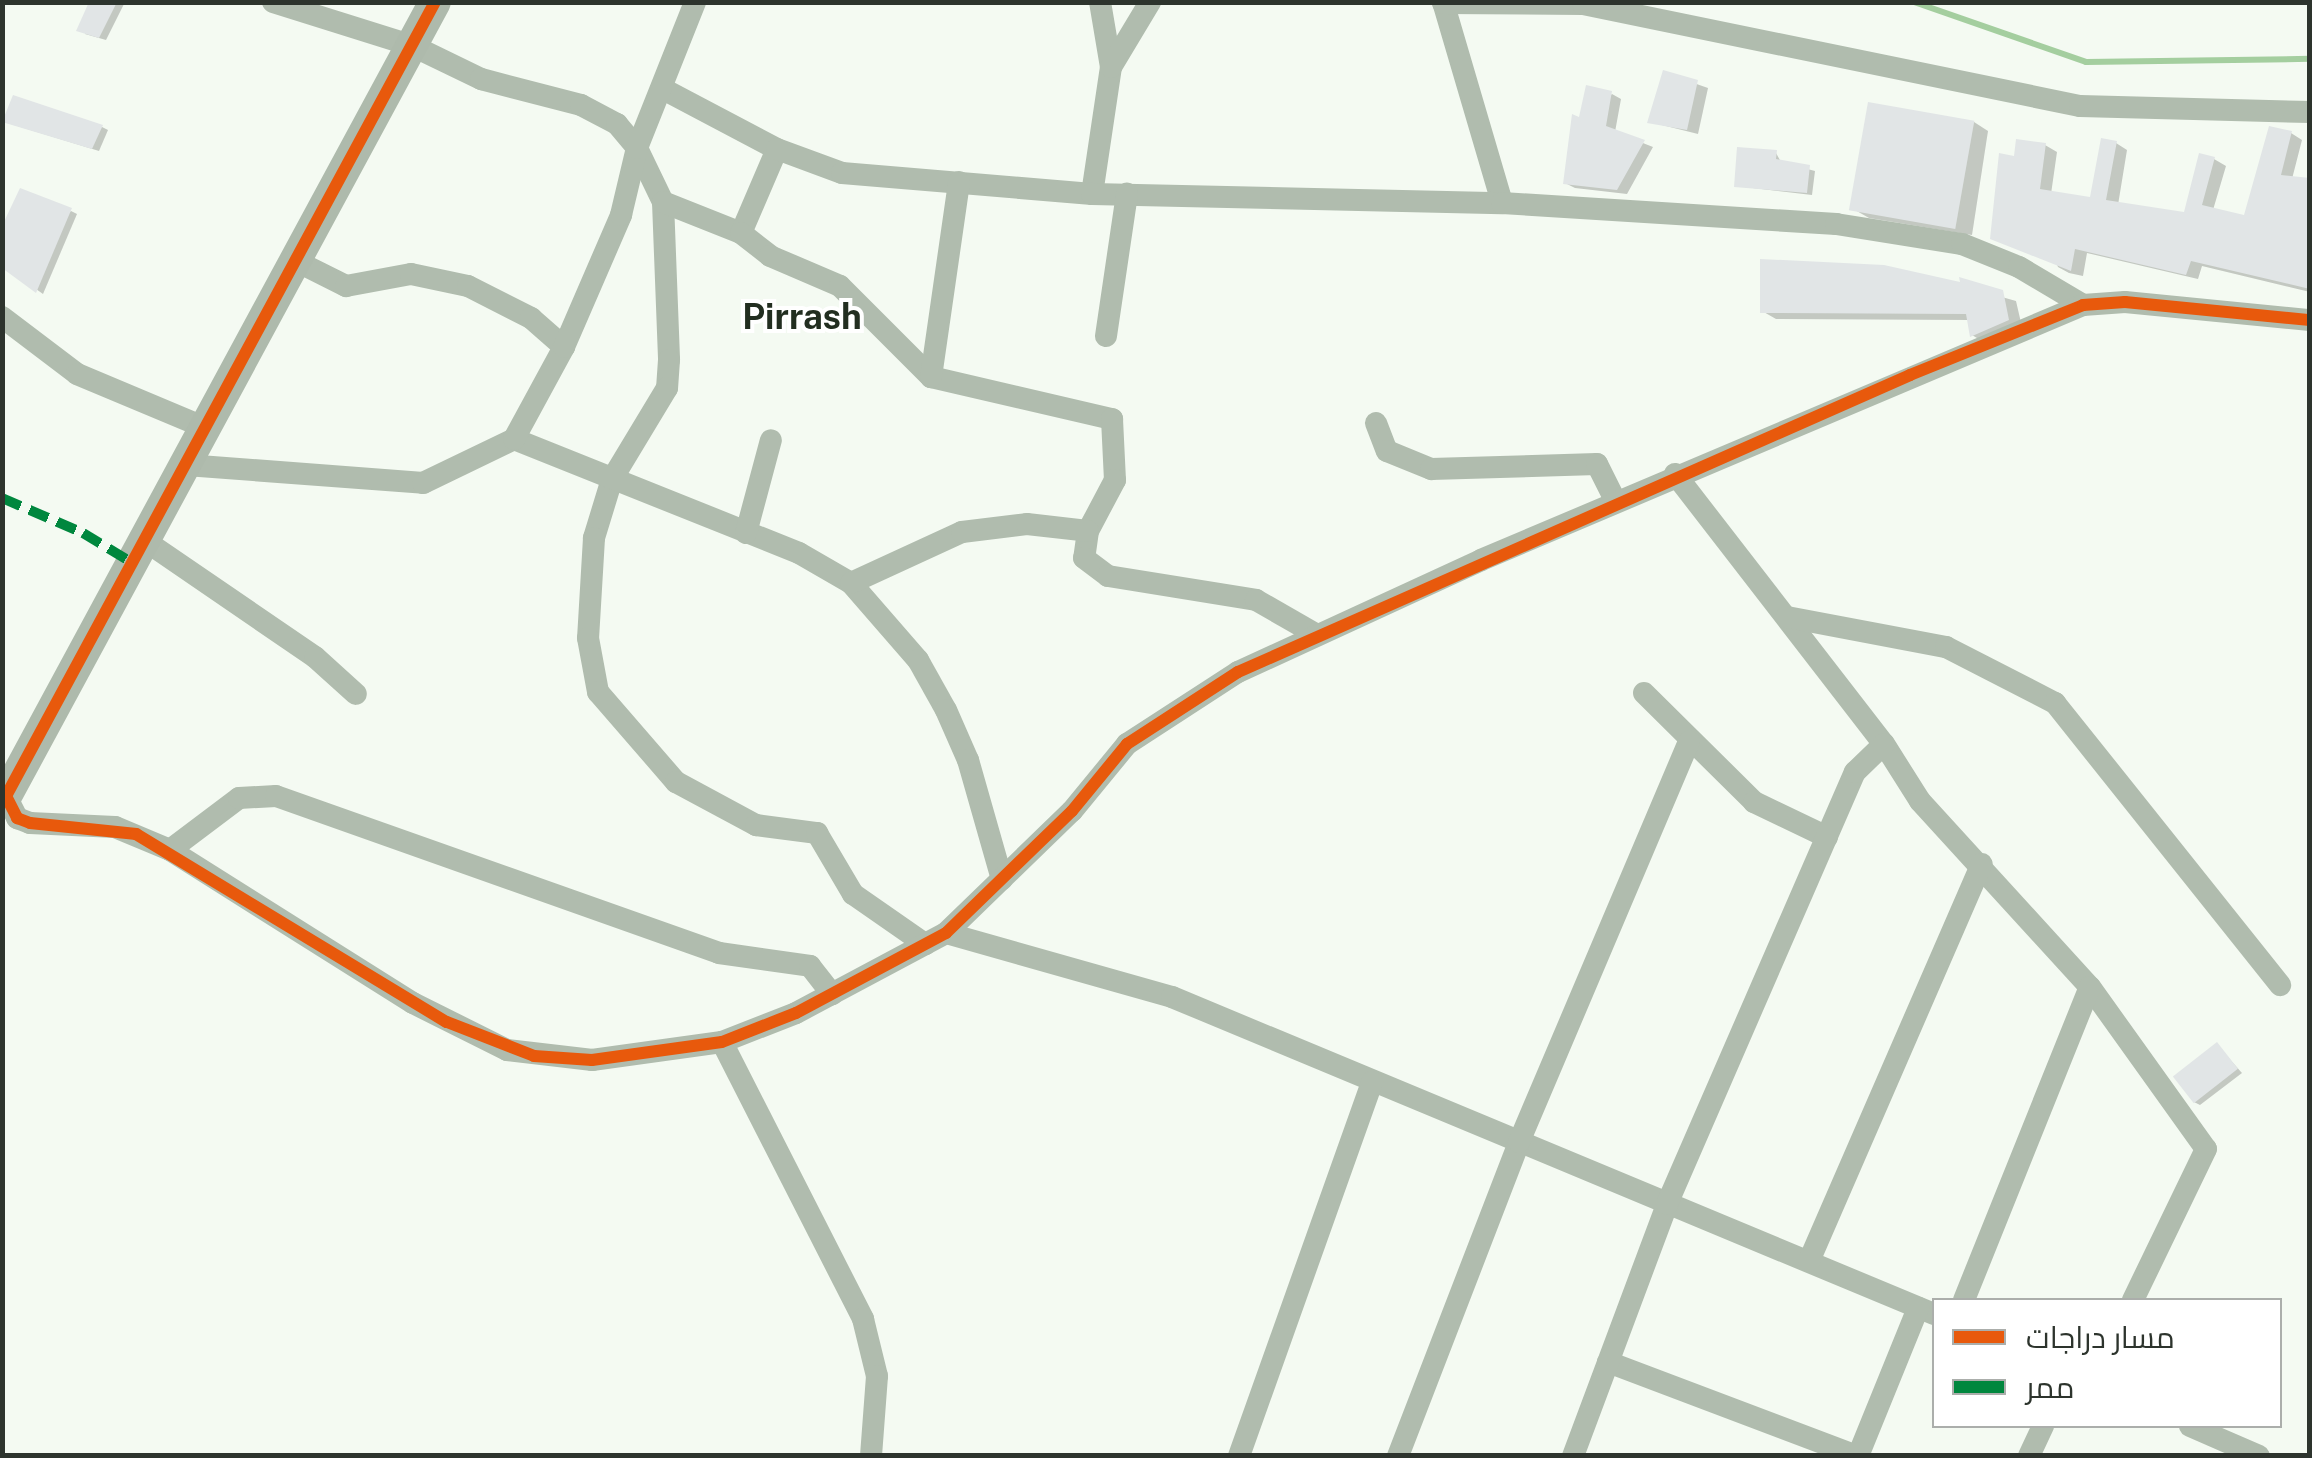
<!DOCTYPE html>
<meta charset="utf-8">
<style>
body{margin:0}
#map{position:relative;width:2312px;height:1458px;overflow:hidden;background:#f4faf2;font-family:"Public Sans",Cairo,sans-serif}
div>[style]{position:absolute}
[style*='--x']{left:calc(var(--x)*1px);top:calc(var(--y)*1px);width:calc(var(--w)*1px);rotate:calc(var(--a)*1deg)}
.shadow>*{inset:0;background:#0003}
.stream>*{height:6px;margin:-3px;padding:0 3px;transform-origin:3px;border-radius:3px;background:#a4ce9f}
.building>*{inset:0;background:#e1e5e6;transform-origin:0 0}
.street>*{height:22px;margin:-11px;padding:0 11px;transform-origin:11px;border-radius:11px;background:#b0bcae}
.secondary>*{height:32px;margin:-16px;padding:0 16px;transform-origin:16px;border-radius:16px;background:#aebaac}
.quiet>*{height:10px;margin-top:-5px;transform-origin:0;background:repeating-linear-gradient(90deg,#00873e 0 20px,transparent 0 30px)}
.cycleway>*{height:12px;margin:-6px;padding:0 6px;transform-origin:6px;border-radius:6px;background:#e8590c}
span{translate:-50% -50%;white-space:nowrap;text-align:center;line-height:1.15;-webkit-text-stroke:8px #fff;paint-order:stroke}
.quarter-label{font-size:35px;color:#222e20;font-weight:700}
.frame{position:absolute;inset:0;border:5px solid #2d342d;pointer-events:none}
.legend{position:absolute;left:1932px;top:1298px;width:350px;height:130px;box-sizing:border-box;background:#fff;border:2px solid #abaeab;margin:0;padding:12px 18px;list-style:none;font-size:30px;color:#2d342d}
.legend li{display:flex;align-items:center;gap:20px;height:50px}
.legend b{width:50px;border:2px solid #abaeab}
</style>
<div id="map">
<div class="shadow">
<i style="clip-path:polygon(92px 2px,125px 2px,106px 40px,85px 34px)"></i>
<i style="clip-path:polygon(1665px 73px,1708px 88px,1698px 134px,1650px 122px)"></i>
<i style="clip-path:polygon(1612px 94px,1621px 99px,1615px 132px,1653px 147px,1627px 194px,1575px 188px,1565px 183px,1581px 120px)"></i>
<i style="clip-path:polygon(1974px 122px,1988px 131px,1972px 235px,1869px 218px,1855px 210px)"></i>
<i style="clip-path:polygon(11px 124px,102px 127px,108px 130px,99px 151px)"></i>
<i style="clip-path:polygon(2291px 133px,2302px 140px,2292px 179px,2310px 181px,2310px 292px,2202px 266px,2198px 279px,2087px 253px,2083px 276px,2069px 273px,2058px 267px,2016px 159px,2045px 145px,2057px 152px,2051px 194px,2092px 200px,2116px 143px,2127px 150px,2118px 205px,2185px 215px,2214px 159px,2226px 166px,2213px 210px,2246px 218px)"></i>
<i style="clip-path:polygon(1776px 153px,1781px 162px,1815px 171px,1812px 195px,1736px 186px)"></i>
<i style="clip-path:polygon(71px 211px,77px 214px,43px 294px,2px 265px)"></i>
<i style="clip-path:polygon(1963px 286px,2016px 301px,2022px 327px,1985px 343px,1972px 335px,1969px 320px,1776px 319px,1762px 311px)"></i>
<i style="clip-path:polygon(2217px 1045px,2242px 1073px,2200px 1105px,2194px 1102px)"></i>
</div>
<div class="stream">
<i style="--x:1914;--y:2;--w:182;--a:19.2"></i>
<i style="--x:2086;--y:62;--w:224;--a:-0.8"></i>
</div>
<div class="building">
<i style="clip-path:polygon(89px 2px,117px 2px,99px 38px,76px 31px)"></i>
<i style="clip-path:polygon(1663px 70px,1698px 80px,1687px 130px,1647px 123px)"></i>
<i style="clip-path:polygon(1586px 85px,1612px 91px,1606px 126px,1645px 140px,1617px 190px,1563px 184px,1572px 114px,1579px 117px)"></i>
<i style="clip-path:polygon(13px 95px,103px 125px,92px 149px,2px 122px)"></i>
<i style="left:1868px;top:102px;width:108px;height:110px;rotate:10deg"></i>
<i style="clip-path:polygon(2269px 126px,2292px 131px,2281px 175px,2310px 178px,2310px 289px,2191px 261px,2186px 275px,2075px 249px,2071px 271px,1990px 239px,1999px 153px,2014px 156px,2016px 139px,2046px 143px,2040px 189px,2090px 197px,2101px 138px,2117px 141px,2106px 200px,2184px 212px,2199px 153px,2215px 157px,2202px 205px,2244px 215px)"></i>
<i style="clip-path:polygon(1737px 147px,1777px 150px,1776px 159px,1810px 165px,1807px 193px,1734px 187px)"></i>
<i style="clip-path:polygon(20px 188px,72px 208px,36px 293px,2px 268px,2px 226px)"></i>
<i style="clip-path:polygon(1760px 259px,1884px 265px,1960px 282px,1959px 277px,2003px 290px,2009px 320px,1970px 337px,1966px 314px,1760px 313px)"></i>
<i style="left:2217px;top:1042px;width:34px;height:56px;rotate:52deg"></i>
</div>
<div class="street">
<i style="--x:273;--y:2;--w:147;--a:17.4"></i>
<i style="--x:413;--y:46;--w:76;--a:25.9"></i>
<i style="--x:481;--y:79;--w:103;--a:14.6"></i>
<i style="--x:581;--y:105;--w:41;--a:27.8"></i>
<i style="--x:617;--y:124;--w:31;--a:50"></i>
<i style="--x:637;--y:148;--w:60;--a:64.3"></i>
<i style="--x:663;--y:202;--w:158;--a:87.8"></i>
<i style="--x:669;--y:360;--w:28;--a:94"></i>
<i style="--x:667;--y:388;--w:106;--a:121.1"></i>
<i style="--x:612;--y:479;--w:62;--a:107"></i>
<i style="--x:594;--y:538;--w:100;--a:93.4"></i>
<i style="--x:588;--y:638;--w:55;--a:79.5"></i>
<i style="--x:598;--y:692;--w:119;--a:49.1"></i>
<i style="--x:676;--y:782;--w:91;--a:28.3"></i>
<i style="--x:756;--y:825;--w:62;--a:7.5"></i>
<i style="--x:817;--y:833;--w:71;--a:59.5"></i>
<i style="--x:853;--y:894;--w:88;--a:34.8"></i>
<i style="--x:1100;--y:2;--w:66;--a:80.4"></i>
<i style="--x:1443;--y:2;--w:209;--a:73.6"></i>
<i style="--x:1443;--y:3;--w:140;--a:0.4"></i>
<i style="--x:1583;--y:4;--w:507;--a:11.6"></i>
<i style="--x:2080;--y:106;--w:230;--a:1.5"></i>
<i style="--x:665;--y:90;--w:127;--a:27.8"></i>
<i style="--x:1092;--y:194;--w:128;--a:-81.5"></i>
<i style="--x:1111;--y:67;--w:76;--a:-59"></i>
<i style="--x:663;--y:202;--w:84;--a:21.7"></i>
<i style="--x:741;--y:233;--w:91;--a:-66.8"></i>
<i style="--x:777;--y:149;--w:69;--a:20.3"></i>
<i style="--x:842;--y:173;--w:251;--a:4.8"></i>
<i style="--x:1092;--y:194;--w:410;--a:1.3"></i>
<i style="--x:1502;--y:203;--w:335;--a:3.6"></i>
<i style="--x:1836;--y:224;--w:128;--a:9"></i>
<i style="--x:1962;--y:244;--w:61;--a:22"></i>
<i style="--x:2019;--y:267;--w:74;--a:30.7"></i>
<i style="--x:741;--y:233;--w:37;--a:38"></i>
<i style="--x:770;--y:256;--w:76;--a:23.2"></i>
<i style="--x:840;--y:286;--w:129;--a:45"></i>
<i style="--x:931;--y:377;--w:186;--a:13.1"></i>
<i style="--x:1112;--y:419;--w:61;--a:87.2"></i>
<i style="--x:1115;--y:480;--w:58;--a:117.9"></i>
<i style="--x:1088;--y:531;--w:27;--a:98"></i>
<i style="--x:1084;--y:558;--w:30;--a:37"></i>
<i style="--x:1108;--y:576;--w:150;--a:9.2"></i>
<i style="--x:1256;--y:600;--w:70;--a:29.8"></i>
<i style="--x:298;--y:262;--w:54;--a:26.6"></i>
<i style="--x:346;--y:286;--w:66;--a:-10.5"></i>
<i style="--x:411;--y:274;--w:58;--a:11.9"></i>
<i style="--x:468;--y:286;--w:71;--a:26.9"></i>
<i style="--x:531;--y:318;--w:44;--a:41.3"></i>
<i style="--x:2;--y:317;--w:94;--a:37.2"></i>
<i style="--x:77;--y:374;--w:140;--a:22.7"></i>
<i style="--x:1106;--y:336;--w:144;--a:-81.6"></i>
<i style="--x:931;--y:377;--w:197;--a:-81.8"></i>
<i style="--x:1376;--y:423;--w:30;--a:69"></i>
<i style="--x:1387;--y:451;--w:48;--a:22.2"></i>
<i style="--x:1431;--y:469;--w:166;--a:-1.7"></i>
<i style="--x:1597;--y:464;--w:42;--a:63.4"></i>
<i style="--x:514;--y:439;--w:307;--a:21.8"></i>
<i style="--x:799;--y:553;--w:60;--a:30"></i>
<i style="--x:851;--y:583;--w:102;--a:49"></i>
<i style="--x:918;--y:660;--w:57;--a:60.8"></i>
<i style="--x:946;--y:710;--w:55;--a:66.3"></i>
<i style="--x:968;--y:760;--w:124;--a:74.1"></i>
<i style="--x:186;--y:465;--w:238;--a:4.3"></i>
<i style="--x:423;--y:483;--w:101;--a:-25.8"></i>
<i style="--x:514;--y:439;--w:105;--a:-61.5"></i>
<i style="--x:564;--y:347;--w:144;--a:-66.6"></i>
<i style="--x:621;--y:215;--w:69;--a:-76.6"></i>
<i style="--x:637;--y:148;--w:157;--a:-68.3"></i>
<i style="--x:1675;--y:474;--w:341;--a:52.3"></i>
<i style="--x:1884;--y:744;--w:67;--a:57.7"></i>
<i style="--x:1920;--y:801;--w:252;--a:47.6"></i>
<i style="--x:2090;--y:987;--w:199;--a:54.4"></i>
<i style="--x:2206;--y:1149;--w:168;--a:115.8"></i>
<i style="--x:746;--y:533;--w:96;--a:-75"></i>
<i style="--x:144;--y:540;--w:207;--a:34.4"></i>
<i style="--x:315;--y:657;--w:55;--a:42.1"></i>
<i style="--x:851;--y:583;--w:122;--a:-24.7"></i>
<i style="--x:962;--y:532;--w:65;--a:-7"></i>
<i style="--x:1027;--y:524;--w:61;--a:6.5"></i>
<i style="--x:1787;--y:617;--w:162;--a:10.7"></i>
<i style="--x:1946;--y:647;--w:123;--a:27.2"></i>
<i style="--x:2055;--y:703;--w:361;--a:51.4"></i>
<i style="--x:1644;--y:693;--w:155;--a:44.7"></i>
<i style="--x:1754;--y:802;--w:81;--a:25.6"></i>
<i style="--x:6;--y:796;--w:25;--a:63"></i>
<i style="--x:17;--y:818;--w:14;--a:21"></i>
<i style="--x:30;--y:823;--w:85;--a:2.7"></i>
<i style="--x:115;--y:827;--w:60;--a:22.7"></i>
<i style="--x:170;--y:850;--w:287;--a:32.2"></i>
<i style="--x:413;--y:1003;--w:105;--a:26.6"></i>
<i style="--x:507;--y:1050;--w:86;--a:6.7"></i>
<i style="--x:592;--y:1060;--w:131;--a:-7.9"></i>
<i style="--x:722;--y:1042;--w:79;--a:-21.4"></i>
<i style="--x:796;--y:1013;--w:170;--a:-28.1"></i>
<i style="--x:946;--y:933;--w:175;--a:-44.1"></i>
<i style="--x:1072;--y:811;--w:87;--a:-50.6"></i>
<i style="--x:1127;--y:744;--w:132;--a:-33"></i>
<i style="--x:1238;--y:672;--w:268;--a:-24.7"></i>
<i style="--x:1481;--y:560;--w:654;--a:-22.96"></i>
<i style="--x:2083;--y:305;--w:42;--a:-4.1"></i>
<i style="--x:2125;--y:302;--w:186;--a:5.6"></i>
<i style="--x:170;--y:850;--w:86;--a:-37"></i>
<i style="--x:239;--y:798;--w:37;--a:-3"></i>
<i style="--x:276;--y:796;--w:470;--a:19.5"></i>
<i style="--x:719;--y:953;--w:92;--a:8.1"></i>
<i style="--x:810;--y:966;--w:36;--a:52"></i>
<i style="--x:946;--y:933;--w:235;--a:15.8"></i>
<i style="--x:1172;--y:997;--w:825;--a:22.59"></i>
<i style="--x:722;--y:1042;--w:311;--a:63"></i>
<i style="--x:863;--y:1319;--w:59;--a:76.2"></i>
<i style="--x:877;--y:1376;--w:80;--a:94.3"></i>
<i style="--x:1809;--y:1261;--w:433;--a:-66.5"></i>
<i style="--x:1964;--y:1300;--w:337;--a:-68.1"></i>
<i style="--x:1608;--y:1362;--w:266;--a:20.7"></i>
<i style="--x:2190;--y:1426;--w:75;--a:23.5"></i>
<i style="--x:1239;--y:1456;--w:397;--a:-70.4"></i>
<i style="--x:1398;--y:1456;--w:337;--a:-68.9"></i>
<i style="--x:1519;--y:1142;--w:435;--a:-67"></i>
<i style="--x:1573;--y:1456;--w:269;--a:-69.5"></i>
<i style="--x:1667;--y:1204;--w:471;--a:-66.5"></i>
<i style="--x:1855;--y:772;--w:40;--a:-44"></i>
<i style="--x:1858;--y:1456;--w:160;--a:-67.9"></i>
<i style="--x:2029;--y:1456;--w:33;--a:-65"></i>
</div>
<div class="secondary">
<i style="--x:6;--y:796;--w:902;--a:-61.62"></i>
</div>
<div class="quiet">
<i style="--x:2;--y:498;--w:88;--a:23.4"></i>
<i style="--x:83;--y:533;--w:56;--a:31.1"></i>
</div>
<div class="cycleway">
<i style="--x:435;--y:2;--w:902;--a:118.38"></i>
<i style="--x:6;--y:796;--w:25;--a:63"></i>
<i style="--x:17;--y:818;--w:14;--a:21"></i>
<i style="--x:30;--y:823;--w:107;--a:5.9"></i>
<i style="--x:136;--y:834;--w:363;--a:31.2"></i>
<i style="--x:447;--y:1022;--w:93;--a:21.3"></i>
<i style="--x:534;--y:1056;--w:58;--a:3.9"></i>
<i style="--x:592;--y:1060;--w:131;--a:-7.9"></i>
<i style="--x:722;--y:1042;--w:79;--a:-21.4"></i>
<i style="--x:796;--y:1013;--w:170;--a:-28.1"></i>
<i style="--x:946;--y:933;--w:175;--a:-44.1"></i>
<i style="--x:1072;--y:811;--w:87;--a:-50.6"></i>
<i style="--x:1127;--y:744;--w:132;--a:-33"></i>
<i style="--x:1238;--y:672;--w:735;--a:-23.84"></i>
<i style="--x:1910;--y:375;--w:187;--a:-22"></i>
<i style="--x:2083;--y:305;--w:42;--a:-4.1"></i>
<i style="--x:2125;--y:302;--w:186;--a:5.6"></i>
</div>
<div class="quarter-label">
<span style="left:802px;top:317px">Pirrash</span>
</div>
<div class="frame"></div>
<ul class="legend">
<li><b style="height:12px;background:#e8590c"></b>مسار دراجات</li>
<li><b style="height:12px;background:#00873e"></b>ممر</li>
</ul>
</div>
